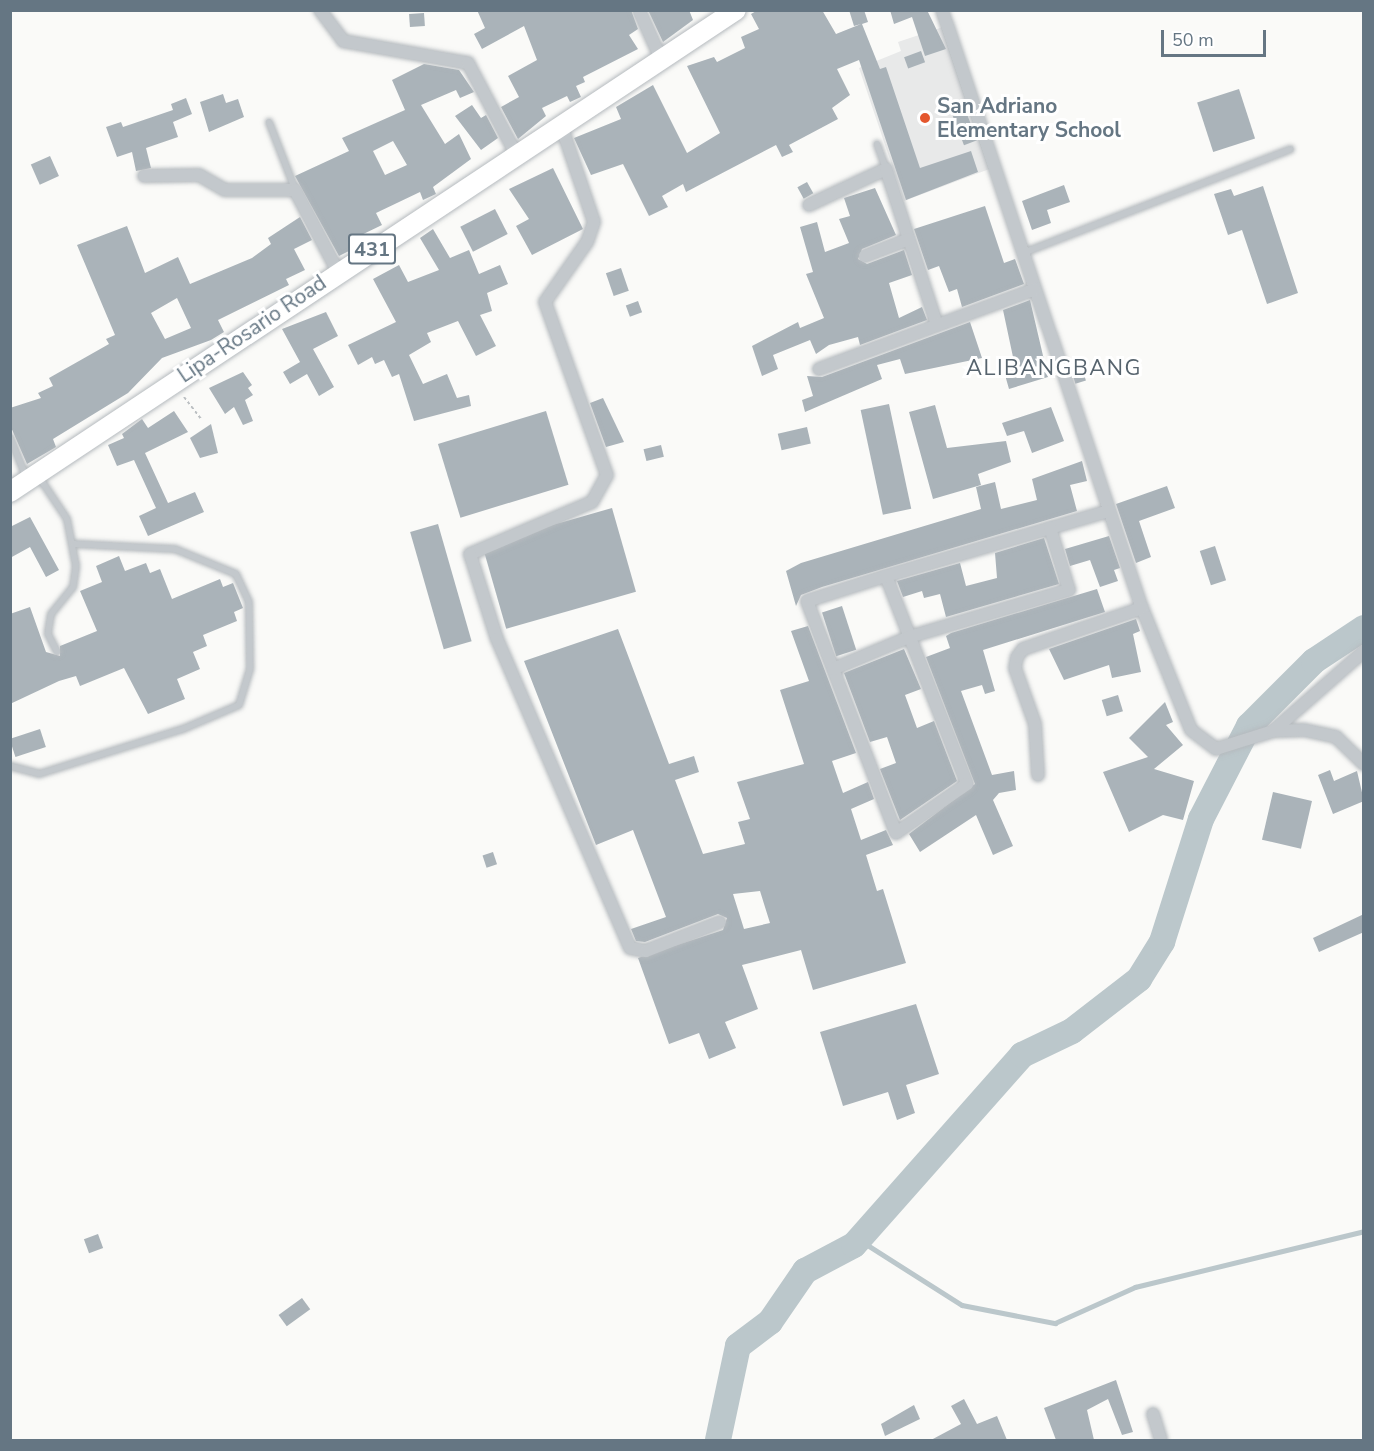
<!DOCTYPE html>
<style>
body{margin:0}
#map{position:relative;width:1374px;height:1451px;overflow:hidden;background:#fafaf8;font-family:"Nunito Sans",sans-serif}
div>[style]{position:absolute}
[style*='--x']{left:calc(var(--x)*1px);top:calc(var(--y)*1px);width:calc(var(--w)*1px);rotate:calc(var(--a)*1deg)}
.built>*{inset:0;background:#e8e9e9}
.stream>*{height:4.5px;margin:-2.25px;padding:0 2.25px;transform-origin:2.25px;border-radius:2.25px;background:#bbc7cb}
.river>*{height:26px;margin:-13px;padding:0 13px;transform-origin:13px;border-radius:13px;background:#bbc7cb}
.building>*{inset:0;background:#aab3b9;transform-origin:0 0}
.path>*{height:2px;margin-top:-1px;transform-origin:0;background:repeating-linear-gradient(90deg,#bbbfc2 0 3px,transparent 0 6px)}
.roads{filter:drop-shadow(0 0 2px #b5babe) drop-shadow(0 0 2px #b5babe)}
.service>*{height:6px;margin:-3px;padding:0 3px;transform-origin:3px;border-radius:3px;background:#c3c8cc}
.minor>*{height:12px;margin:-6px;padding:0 6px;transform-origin:6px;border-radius:6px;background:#c3c8cc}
.primary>*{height:20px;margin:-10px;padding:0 10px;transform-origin:10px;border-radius:10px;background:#fff}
.dots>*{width:16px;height:16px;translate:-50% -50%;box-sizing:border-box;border:3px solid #fff;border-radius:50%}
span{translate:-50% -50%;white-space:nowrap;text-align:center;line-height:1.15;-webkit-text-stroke:6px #fff;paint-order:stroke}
.shield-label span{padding:2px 4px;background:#fff;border:2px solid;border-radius:4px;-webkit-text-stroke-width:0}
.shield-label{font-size:20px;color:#657683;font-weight:700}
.poi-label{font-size:21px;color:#657683;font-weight:700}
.left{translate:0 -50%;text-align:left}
.street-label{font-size:21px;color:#657683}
.neighbourhood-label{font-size:22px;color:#57646e;letter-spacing:1.5px}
.frame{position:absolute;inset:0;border:12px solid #657683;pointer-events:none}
.scale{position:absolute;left:1161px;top:30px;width:105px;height:27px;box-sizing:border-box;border:3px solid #657683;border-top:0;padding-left:8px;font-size:18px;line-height:21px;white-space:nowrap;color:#657683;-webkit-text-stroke:4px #fff;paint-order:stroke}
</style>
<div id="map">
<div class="built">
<i style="clip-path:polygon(943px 27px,992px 168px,904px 201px,859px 68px,901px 51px,898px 42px)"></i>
</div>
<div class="stream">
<i style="--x:858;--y:1239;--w:123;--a:32.4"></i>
<i style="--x:962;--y:1305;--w:95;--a:11"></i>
<i style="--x:1055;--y:1323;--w:88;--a:-24.2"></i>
<i style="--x:1135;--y:1287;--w:236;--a:-13.7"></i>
</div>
<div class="river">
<i style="--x:718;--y:1440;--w:96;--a:-78"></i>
<i style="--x:738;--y:1346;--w:40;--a:-37"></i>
<i style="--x:770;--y:1322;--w:62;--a:-55.5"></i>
<i style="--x:805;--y:1271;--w:55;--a:-28"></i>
<i style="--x:854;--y:1245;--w:254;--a:-48.5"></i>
<i style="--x:1022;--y:1055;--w:55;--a:-25.6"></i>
<i style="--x:1072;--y:1031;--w:85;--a:-37.8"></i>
<i style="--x:1139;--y:979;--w:44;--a:-58.1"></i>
<i style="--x:1162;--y:942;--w:129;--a:-72.4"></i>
<i style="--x:1201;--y:819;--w:105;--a:-62.7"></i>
<i style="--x:1249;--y:726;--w:92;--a:-45"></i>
<i style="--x:1314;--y:661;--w:60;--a:-33.4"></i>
</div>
<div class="building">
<i style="clip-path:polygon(477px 10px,631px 10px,638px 29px,629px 35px,638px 49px,583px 77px,585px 82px,576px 86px,581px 97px,570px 102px,567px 96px,542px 108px,546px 116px,518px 139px,501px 107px,519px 97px,508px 76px,537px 60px,524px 26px,482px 49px,474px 34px,485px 28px)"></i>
<i style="clip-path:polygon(648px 10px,689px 10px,693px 20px,663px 42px)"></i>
<i style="clip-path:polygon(758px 10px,822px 10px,836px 34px,861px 24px,854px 26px,849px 10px,864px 10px,868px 22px,862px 24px,880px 69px,886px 67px,920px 168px,971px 151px,978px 172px,906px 200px,859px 60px,837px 69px,850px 95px,832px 108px,838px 119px,789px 145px,793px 152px,782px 157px,776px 145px,686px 192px,683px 184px,662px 196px,668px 207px,649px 216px,623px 164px,591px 175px,574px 138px,621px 119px,616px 107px,653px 85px,687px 153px,720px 133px,687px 66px,714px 57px,717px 62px,745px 48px,741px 37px,759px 29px,751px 14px)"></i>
<i style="clip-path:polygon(890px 10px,927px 10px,946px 49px,925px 56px,912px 17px,894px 24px)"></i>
<i style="left:424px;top:13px;width:13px;height:15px;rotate:86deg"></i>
<i style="left:921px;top:51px;width:12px;height:18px;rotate:70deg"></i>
<i style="clip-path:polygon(evenodd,424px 64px,459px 70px,474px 92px,460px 98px,456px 90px,421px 105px,445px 144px,459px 134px,471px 159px,433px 187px,436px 194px,423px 200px,420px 192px,376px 213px,382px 225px,353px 239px,357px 247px,339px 256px,295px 176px,349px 151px,342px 138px,405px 110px,392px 80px,424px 64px,393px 141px,407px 165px,385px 175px,373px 151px,393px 141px)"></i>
<i style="left:1239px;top:89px;width:52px;height:44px;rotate:72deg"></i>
<i style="clip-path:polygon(223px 94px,226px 103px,238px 99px,244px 117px,209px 132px,200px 102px)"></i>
<i style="clip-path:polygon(186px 98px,192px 114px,173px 122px,178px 137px,146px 148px,151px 168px,136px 171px,132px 152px,117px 157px,106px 127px,121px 122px,123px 127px,173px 110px,171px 104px)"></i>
<i style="left:962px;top:101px;width:42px;height:14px;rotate:69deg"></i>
<i style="clip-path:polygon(472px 105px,481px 118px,486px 115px,498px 138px,481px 150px,455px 116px)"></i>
<i style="left:50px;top:156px;width:22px;height:21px;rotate:66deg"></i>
<i style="clip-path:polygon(553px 168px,583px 229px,532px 255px,516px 226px,529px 219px,509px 189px)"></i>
<i style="left:807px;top:182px;width:13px;height:11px;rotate:61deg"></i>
<i style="clip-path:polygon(1064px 185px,1070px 202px,1047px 210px,1051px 223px,1032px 230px,1022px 201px)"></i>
<i style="clip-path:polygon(1263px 186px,1298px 293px,1267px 304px,1242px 230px,1228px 235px,1214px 194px,1231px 189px,1234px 196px)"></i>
<i style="clip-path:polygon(875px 188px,896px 235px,862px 249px,858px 259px,867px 264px,904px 250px,912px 275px,889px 283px,899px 318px,922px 307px,927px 320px,860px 345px,858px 337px,829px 345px,816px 354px,810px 340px,773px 355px,778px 369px,762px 376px,752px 346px,798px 322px,800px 328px,824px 318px,806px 274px,813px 272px,800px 227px,817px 222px,825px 252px,849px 243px,839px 219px,850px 216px,844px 198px)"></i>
<i style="clip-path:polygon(985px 206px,1004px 263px,1015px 259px,1024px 284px,962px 307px,957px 289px,949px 292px,939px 266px,928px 270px,914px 229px)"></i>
<i style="left:495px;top:209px;width:28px;height:39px;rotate:63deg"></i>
<i style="clip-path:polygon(evenodd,300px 217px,312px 240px,294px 249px,305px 270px,286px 279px,289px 285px,218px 320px,224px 332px,211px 340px,162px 358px,128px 393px,53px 439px,56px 447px,27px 464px,10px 425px,10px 408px,41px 398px,38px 393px,53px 386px,49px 378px,109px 344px,106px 339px,115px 335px,77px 245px,127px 226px,145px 273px,178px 257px,190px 284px,252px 258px,271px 244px,268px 238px,300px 217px,177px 298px,191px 328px,165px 339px,151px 313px,177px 298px)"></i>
<i style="clip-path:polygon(433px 229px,450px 258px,469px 250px,479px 274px,500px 265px,508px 284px,487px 293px,492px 311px,480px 315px,496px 346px,476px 356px,458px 321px,427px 333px,431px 342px,409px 355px,423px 384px,447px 374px,457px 398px,469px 395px,471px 406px,414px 421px,399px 374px,392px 377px,384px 360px,375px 364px,372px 357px,358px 365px,348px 345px,396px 322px,373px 279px,399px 265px,408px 282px,439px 270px,420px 238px)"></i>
<i style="left:621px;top:268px;width:24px;height:16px;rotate:71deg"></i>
<i style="clip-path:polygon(1030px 300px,1048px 377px,1009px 389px,1001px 361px,1013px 357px,1003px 310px)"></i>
<i style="left:638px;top:301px;width:12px;height:13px;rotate:70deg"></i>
<i style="clip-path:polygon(326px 312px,338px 336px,313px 349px,334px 387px,319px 396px,307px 374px,290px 384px,283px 372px,300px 362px,282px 329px)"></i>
<i style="clip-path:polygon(970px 322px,982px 358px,905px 374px,900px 359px,877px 365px,882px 379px,805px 412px,802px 400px,813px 396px,807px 376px,822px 377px)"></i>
<i style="left:1083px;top:371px;width:10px;height:11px;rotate:73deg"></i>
<i style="clip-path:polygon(243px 372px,252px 385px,248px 388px,253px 395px,245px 400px,253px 421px,243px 425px,234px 407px,225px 414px,209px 388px)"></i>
<i style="clip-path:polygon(603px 398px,624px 442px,606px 447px,590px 403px)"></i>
<i style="left:889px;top:404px;width:107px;height:29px;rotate:78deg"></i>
<i style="clip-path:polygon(935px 405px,947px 448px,1006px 441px,1011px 462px,978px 474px,981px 485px,933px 499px,909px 412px)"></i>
<i style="clip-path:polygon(1051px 407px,1064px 441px,1032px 453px,1024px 431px,1007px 436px,1002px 423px)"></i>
<i style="clip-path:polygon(174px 411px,188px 432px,145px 453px,168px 503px,195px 492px,204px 512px,148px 536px,139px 516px,156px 508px,134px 460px,117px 466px,108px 445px,124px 438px,122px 434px,142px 419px,148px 428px)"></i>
<i style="left:546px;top:411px;width:77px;height:113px;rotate:73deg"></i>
<i style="clip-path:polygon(211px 424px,218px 453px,200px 458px,190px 438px)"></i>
<i style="left:807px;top:427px;width:17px;height:30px;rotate:77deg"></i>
<i style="left:661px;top:445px;width:12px;height:18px;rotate:76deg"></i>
<i style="clip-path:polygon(1082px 461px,1087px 481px,1070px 485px,1077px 511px,822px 587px,801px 595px,796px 606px,786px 571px,801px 563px,981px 509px,976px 487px,995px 482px,1001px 509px,1037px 500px,1032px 479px)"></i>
<i style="clip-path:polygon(1167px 486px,1175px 508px,1139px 521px,1151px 557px,1136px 563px,1116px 504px)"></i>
<i style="left:612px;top:508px;width:87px;height:135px;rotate:74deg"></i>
<i style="clip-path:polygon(30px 517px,59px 570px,46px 577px,30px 547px,10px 558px,10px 527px)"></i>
<i style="left:438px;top:524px;width:122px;height:29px;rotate:74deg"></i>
<i style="clip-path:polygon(1109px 536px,1120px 568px,1114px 570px,1118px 581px,1100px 587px,1090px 560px,1070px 566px,1065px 549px)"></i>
<i style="clip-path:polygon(1044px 538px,1059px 584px,946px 617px,940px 594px,924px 598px,922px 591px,903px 597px,897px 581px,960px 563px,966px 586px,997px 578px,995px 553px)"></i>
<i style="left:1215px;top:546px;width:36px;height:16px;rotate:72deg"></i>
<i style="clip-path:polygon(119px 556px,125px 571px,146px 563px,150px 573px,160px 569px,172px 599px,220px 579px,223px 587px,233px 583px,243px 608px,234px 612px,237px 621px,203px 635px,207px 646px,193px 652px,200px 669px,177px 679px,185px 699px,148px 714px,124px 668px,80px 686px,76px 676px,59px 681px,10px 704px,10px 614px,30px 607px,46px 652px,60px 656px,60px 646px,97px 631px,80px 591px,102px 582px,96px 566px)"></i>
<i style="clip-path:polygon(1097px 589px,1105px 612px,983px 650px,995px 691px,985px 694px,982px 685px,961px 691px,992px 775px,1014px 771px,1016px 790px,999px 793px,993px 800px,1013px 846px,993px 855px,976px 815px,920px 852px,909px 834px,975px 784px,926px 657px,950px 648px,946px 636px,951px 633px)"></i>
<i style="left:842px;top:606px;width:46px;height:21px;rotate:72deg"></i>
<i style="clip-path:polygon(1136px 619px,1140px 631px,1133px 634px,1141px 672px,1112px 678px,1109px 665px,1064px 680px,1049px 649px)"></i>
<i style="clip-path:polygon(evenodd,808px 626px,856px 753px,832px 761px,843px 793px,868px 782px,874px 799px,851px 809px,861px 840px,886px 830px,893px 845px,866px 855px,877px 891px,883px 889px,906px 963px,813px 990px,801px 950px,742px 965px,758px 1009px,725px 1022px,736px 1048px,709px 1059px,699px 1033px,669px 1044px,638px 958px,723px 930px,727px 918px,718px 914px,645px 942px,636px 941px,631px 929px,666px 917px,633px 830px,596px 845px,524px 661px,618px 629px,669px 764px,694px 756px,699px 772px,675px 780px,703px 854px,745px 844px,738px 822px,750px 819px,737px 782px,804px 764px,780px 690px,809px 681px,791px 631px,808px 626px,760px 891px,770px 923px,744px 929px,733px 894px,760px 891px)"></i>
<i style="clip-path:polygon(904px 649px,921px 689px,905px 695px,917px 728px,934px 721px,957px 781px,900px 820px,880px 769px,896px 763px,887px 737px,870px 742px,844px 673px)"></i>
<i style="left:1118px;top:695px;width:17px;height:17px;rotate:73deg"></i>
<i style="clip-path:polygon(1165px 702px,1173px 722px,1166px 725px,1183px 745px,1154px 769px,1194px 781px,1183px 820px,1163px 815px,1129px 832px,1103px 772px,1148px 757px,1129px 738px)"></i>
<i style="left:40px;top:729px;width:19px;height:32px;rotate:72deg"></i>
<i style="clip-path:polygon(1330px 770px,1334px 781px,1357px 771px,1364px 801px,1333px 814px,1318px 775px)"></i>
<i style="left:1273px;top:792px;width:40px;height:49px;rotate:13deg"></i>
<i style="left:493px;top:852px;width:13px;height:11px;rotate:72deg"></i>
<i style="clip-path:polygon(1364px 914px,1364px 932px,1319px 952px,1313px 938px)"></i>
<i style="clip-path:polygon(916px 1004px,939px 1074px,906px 1085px,915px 1113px,897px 1120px,888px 1092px,843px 1106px,820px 1032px)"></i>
<i style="left:98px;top:1234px;width:15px;height:15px;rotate:70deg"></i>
<i style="left:302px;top:1298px;width:14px;height:29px;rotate:54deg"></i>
<i style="clip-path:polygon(1116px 1380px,1133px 1432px,1122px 1435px,1108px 1399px,1087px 1410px,1094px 1440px,1056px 1440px,1044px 1408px)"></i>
<i style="clip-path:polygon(964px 1399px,977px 1424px,997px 1416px,1007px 1440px,931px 1440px,961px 1424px,951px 1406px)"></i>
<i style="clip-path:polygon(914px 1405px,920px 1419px,885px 1436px,881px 1424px)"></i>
</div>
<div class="path">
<i style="--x:184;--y:397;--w:28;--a:52"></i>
</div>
<div class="roads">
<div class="service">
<i style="--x:269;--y:122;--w:72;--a:68.8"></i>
<i style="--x:877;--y:144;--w:27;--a:70"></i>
<i style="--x:1023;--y:253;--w:287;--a:-21.2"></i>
<i style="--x:10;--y:437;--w:43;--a:68.2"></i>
<i style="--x:39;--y:477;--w:50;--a:56.3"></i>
<i style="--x:67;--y:519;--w:48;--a:79.2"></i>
<i style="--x:76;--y:566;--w:21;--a:98"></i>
<i style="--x:73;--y:587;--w:35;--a:129"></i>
<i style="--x:51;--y:614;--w:20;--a:99"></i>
<i style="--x:48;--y:634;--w:20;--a:63"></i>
<i style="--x:10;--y:766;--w:30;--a:15"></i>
<i style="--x:39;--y:774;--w:151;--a:-17.4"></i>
<i style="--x:183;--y:729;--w:61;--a:-23.2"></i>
<i style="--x:239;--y:705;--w:38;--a:-73"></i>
<i style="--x:250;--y:669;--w:67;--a:-90.9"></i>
<i style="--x:249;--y:602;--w:31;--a:-115"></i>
<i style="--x:236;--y:574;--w:66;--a:-157.7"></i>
<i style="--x:175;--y:549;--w:102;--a:-177.2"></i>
</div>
<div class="minor">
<i style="--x:320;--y:10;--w:39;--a:53"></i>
<i style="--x:343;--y:41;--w:127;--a:10"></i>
<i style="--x:468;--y:63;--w:103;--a:62.2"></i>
<i style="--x:639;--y:10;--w:54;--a:65.8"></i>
<i style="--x:942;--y:10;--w:631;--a:71.51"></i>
<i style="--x:1142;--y:608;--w:131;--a:68.1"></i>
<i style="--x:1191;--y:730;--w:31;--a:37"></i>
<i style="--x:1216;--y:749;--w:60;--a:-17.5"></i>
<i style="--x:1273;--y:731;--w:31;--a:-2"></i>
<i style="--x:1304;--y:730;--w:33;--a:12"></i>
<i style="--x:1336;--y:737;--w:39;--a:44"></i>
<i style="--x:562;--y:128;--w:99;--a:71.2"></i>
<i style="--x:594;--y:222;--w:21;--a:109"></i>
<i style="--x:587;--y:242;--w:73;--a:125"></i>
<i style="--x:545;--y:302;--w:184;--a:70.3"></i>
<i style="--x:607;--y:475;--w:31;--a:119"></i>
<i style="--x:592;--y:502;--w:133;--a:156.9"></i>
<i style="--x:470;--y:554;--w:89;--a:72.4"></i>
<i style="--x:497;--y:639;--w:336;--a:66.7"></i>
<i style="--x:630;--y:948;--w:16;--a:11"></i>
<i style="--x:646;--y:951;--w:79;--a:-21.4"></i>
<i style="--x:144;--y:176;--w:55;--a:-1"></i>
<i style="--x:199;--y:175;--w:30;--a:30"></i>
<i style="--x:225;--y:190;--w:70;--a:0"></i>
<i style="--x:295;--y:190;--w:93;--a:62.3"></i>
<i style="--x:809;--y:205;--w:85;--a:-25.1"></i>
<i style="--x:886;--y:169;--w:164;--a:71.9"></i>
<i style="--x:865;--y:256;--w:47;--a:-21.1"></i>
<i style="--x:819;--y:369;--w:230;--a:-20.3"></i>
<i style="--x:886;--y:576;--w:223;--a:68.7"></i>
<i style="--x:967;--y:784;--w:86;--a:145.4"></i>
<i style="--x:896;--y:833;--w:248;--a:-111"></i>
<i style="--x:807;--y:601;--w:83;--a:-17.6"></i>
<i style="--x:886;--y:576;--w:231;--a:-16.3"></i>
<i style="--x:833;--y:669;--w:82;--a:-22.8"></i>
<i style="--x:909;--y:637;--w:167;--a:-16.4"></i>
<i style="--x:1069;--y:590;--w:65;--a:-107"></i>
<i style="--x:1273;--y:731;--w:121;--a:-41.3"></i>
<i style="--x:1038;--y:775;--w:51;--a:-93.4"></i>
<i style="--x:1035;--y:724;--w:59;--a:-109.7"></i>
<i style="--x:1015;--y:668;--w:11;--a:-80"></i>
<i style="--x:1017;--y:657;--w:10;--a:-53"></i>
<i style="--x:1023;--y:649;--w:126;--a:-19"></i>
<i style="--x:1153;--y:1414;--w:27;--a:73"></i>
</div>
<div class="primary">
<i style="--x:10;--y:492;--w:871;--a:-33.58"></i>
</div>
</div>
<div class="dots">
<i style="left:925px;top:118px;background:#e4572e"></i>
</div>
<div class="shield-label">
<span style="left:372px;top:249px">431</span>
</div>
<div class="poi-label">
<span class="left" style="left:937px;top:118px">San Adriano<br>Elementary School</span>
</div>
<div class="street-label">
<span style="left:252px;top:329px;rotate:-34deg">Lipa-Rosario Road</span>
</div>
<div class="neighbourhood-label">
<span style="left:1054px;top:369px">ALIBANGBANG</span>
</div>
<div class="frame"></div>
<div class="scale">50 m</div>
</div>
